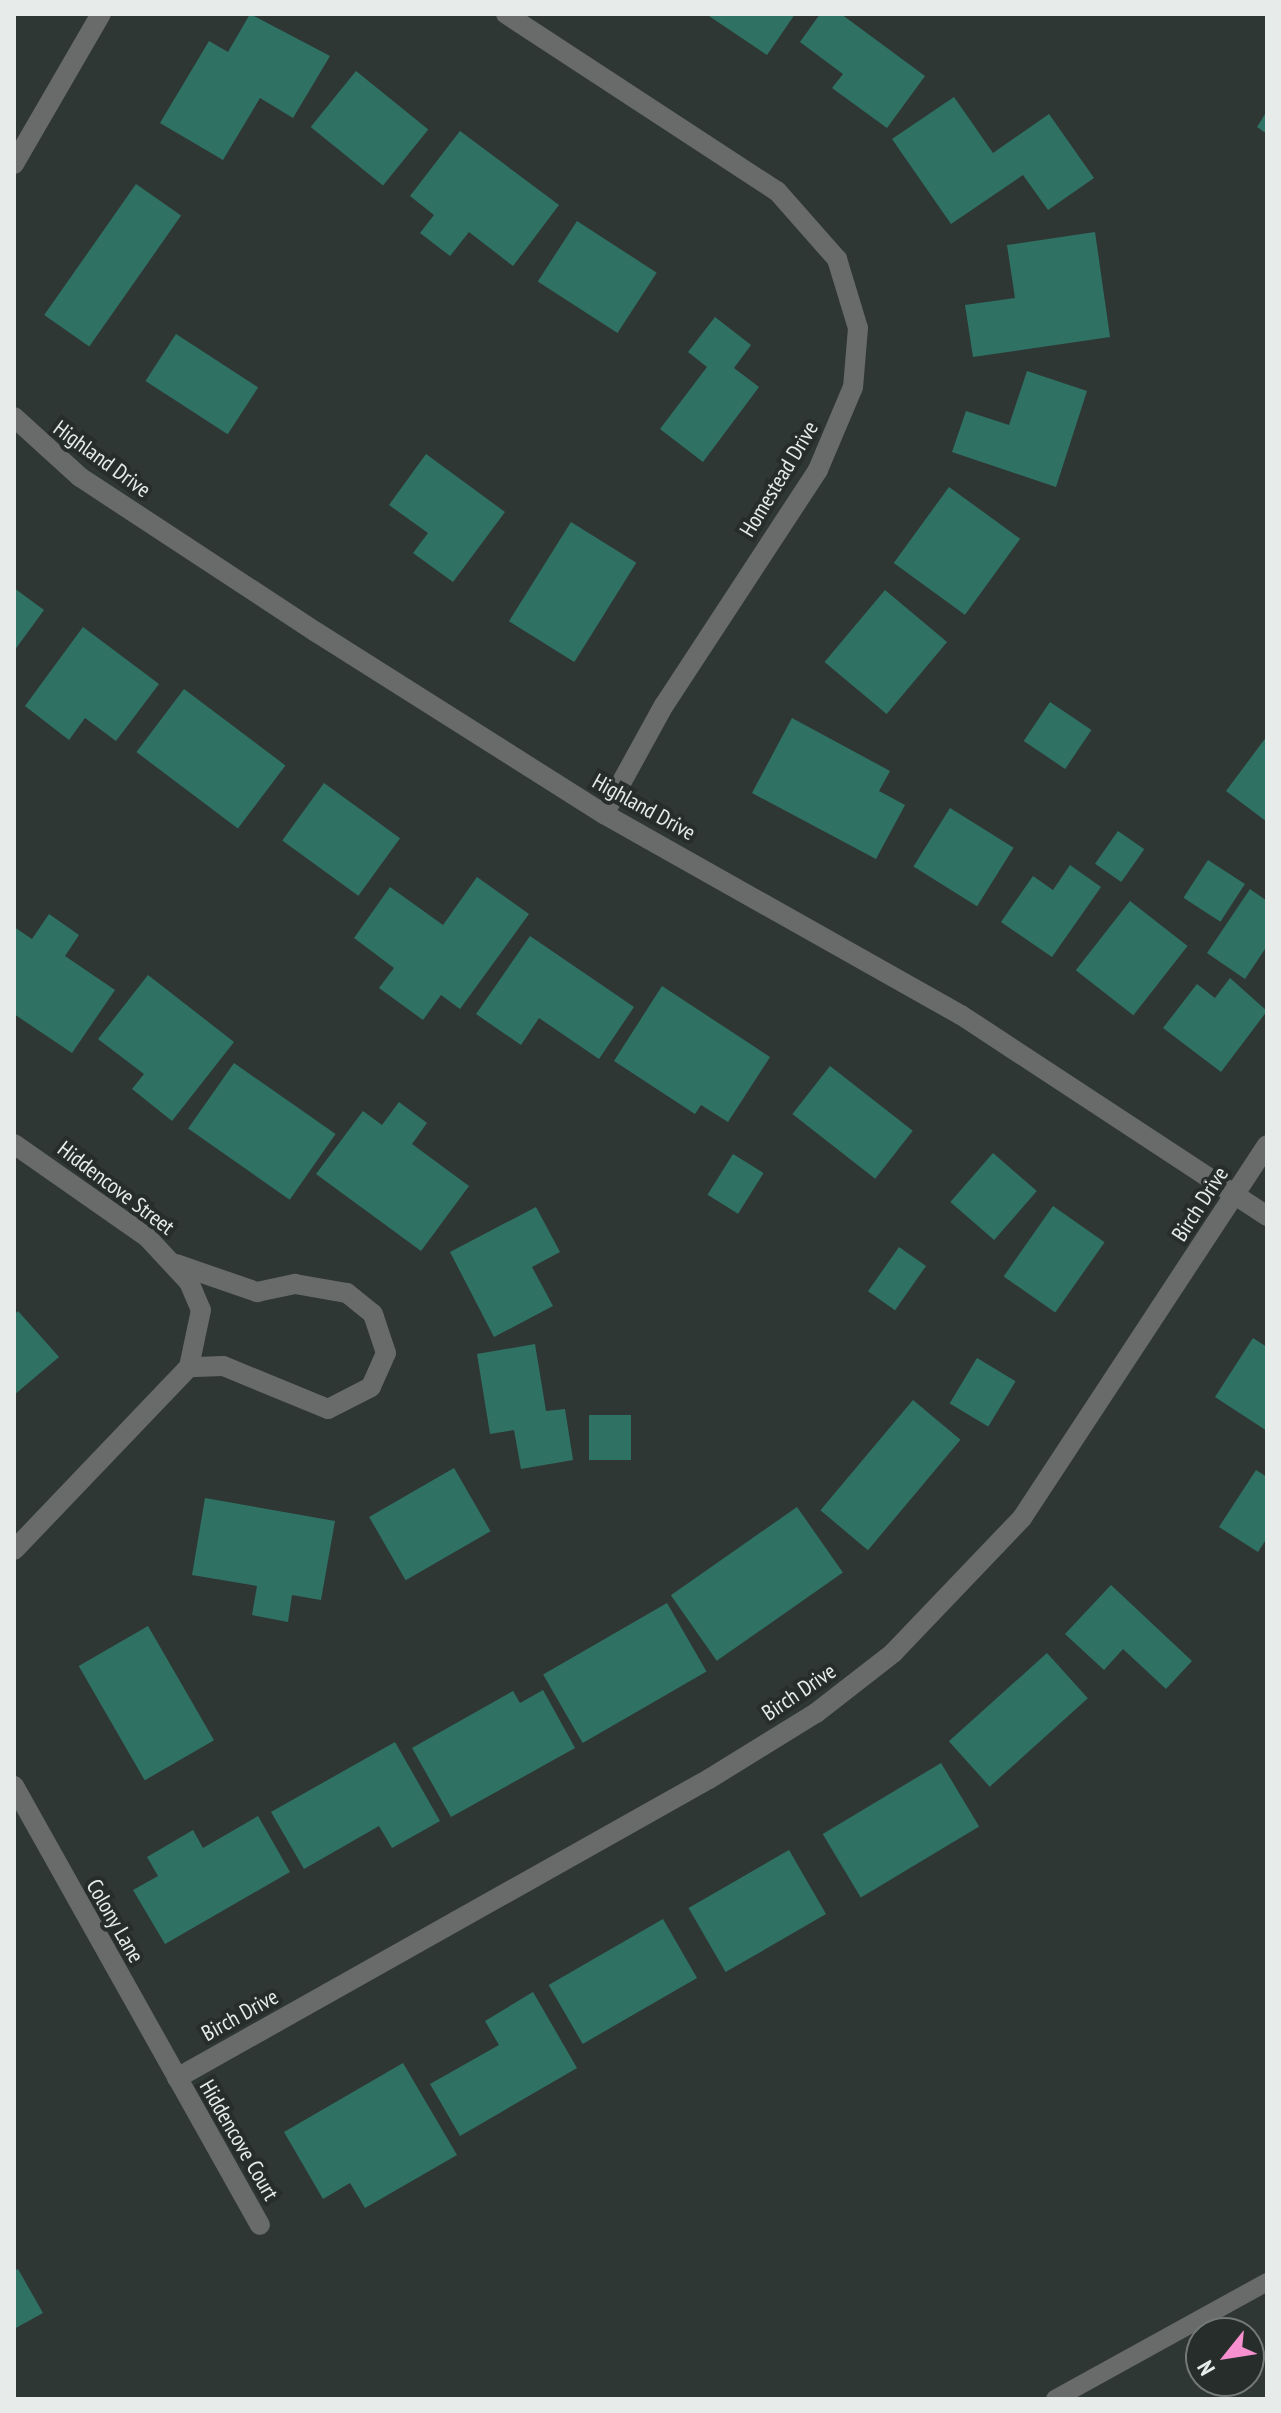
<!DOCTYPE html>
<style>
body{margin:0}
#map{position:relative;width:1281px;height:2413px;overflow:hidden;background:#2f3735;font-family:"PT Sans Narrow",sans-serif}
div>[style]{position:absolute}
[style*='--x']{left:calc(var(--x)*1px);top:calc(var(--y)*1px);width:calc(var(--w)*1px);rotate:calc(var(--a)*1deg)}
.building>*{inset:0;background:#2f7264;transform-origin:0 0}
.lane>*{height:18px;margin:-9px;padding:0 9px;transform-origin:9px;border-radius:9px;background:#686b6a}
.street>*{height:20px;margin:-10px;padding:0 10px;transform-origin:10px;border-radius:10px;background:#686b6a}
span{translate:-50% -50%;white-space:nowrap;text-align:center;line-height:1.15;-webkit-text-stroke:8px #262d2b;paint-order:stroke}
.street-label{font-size:22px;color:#e7eceb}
.frame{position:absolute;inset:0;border:16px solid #e7eceb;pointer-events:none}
.north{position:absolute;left:1185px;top:2317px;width:80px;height:80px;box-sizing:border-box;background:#262d2b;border:2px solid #737978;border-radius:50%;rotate:240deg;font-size:22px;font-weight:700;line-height:32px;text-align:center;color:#e7eceb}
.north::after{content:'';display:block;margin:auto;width:28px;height:36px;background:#f790ce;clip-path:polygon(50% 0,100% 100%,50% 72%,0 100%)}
</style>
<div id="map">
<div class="building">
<i style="clip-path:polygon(250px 14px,330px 56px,293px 118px,260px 98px,223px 160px,160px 123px,209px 41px,228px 52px)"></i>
<i style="clip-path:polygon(706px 14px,795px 14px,767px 55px)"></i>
<i style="clip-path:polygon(820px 14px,841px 14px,925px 76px,887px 128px,832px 88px,843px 74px,800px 42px)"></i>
<i style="left:356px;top:71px;width:93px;height:72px;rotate:39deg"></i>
<i style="clip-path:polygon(954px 97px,993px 153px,1049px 114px,1094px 178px,1048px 210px,1023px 175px,951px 224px,892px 139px)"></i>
<i style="clip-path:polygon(1267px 111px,1267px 134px,1257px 127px)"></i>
<i style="clip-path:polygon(460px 131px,559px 205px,513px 266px,469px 232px,450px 256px,420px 233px,434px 215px,410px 196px)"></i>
<i style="left:136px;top:184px;width:55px;height:160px;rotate:35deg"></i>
<i style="left:577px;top:221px;width:95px;height:72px;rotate:33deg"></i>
<i style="clip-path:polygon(1095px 232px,1110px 337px,973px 357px,965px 305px,1015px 298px,1007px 245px)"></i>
<i style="clip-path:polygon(715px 317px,751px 345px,734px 368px,759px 387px,703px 462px,660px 429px,707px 367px,688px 352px)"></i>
<i style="left:176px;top:334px;width:98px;height:56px;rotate:33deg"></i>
<i style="clip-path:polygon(1027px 371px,1087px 391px,1056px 487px,952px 452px,966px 411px,1009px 425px)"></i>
<i style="clip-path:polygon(426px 454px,505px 512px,453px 582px,413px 553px,428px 533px,389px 505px)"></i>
<i style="left:949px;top:487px;width:88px;height:94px;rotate:36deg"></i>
<i style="left:571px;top:522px;width:77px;height:117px;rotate:32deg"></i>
<i style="clip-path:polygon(14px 588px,44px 610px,14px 651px)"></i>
<i style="left:885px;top:590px;width:81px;height:94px;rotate:40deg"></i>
<i style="clip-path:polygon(83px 627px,159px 684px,116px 741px,85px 718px,69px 740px,25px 706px)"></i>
<i style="left:184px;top:689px;width:127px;height:79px;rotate:37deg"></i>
<i style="left:1050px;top:702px;width:50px;height:47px;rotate:34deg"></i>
<i style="clip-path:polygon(792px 718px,890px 771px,879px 791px,905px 805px,876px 859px,752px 793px)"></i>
<i style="clip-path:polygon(1267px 736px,1267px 822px,1226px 791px)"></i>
<i style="left:324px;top:783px;width:94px;height:71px;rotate:36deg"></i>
<i style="left:950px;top:808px;width:75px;height:69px;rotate:32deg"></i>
<i style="left:1118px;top:831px;width:32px;height:40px;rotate:35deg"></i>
<i style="left:1208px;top:860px;width:44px;height:45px;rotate:33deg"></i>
<i style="clip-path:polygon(1070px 865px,1101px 887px,1052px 957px,1001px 922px,1033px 876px,1053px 890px)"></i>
<i style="clip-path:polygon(477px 877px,529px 914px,460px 1009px,441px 995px,423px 1020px,379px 988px,394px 968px,354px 938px,390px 887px,443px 925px)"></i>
<i style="clip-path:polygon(1250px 889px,1267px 901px,1267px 946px,1245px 979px,1207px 953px)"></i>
<i style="left:1130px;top:901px;width:73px;height:88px;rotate:38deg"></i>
<i style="clip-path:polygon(49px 914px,79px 935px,65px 956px,115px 990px,72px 1053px,14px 1014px,14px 927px,32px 939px)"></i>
<i style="clip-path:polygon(530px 936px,634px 1007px,599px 1059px,539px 1018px,521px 1045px,476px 1014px)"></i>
<i style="clip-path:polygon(148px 975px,234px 1042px,172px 1121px,132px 1089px,144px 1074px,98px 1039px)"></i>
<i style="clip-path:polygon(1230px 978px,1267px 1011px,1221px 1072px,1163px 1028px,1197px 984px,1215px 998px)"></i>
<i style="clip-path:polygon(662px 986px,770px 1057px,728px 1122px,701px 1105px,695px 1114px,614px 1061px)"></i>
<i style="left:234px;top:1063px;width:124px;height:80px;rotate:35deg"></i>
<i style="left:830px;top:1066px;width:105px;height:61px;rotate:38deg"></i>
<i style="clip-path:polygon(399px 1102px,427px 1123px,412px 1144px,469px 1186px,421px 1251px,316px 1174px,363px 1111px,382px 1125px)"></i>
<i style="left:993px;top:1153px;width:58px;height:65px;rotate:41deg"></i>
<i style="left:733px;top:1154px;width:36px;height:48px;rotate:32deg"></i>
<i style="left:1053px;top:1206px;width:63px;height:86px;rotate:35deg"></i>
<i style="clip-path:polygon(536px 1207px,560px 1252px,532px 1267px,553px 1306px,494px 1337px,450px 1252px)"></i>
<i style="left:899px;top:1247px;width:33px;height:54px;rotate:35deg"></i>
<i style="clip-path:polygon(18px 1311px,59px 1357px,14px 1395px,14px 1315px)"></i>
<i style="clip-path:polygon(1253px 1338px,1267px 1347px,1267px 1431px,1215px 1397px)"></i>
<i style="clip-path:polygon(535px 1344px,546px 1411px,565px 1409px,573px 1460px,521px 1469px,514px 1430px,490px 1434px,477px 1354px)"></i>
<i style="left:977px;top:1358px;width:45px;height:53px;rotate:31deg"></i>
<i style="left:913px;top:1400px;width:62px;height:144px;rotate:40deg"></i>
<i style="left:589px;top:1415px;width:42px;height:45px"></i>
<i style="left:454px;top:1468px;width:73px;height:98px;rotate:60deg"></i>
<i style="clip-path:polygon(1256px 1470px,1267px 1477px,1267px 1538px,1258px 1552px,1219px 1527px)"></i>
<i style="clip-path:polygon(205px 1498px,335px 1521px,321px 1600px,292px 1595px,288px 1622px,252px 1615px,257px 1586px,192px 1575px)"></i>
<i style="left:797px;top:1507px;width:80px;height:154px;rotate:55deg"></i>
<i style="clip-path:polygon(1111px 1585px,1192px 1661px,1166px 1689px,1123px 1649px,1104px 1670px,1065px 1634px)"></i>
<i style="left:667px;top:1603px;width:79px;height:143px;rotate:60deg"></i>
<i style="left:148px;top:1626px;width:132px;height:80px;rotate:60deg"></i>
<i style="left:1047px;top:1653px;width:61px;height:132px;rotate:48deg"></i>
<i style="clip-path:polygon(543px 1690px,575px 1748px,451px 1817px,412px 1748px,513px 1691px,520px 1703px)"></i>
<i style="clip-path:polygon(395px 1742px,440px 1821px,392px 1848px,379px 1826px,304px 1869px,271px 1812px)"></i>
<i style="left:941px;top:1763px;width:74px;height:138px;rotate:59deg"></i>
<i style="clip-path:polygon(258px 1816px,290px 1872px,165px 1944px,133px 1890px,158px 1876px,147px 1857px,193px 1830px,203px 1848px)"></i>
<i style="left:789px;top:1850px;width:74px;height:116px;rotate:60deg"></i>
<i style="left:663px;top:1919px;width:68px;height:132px;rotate:60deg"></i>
<i style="clip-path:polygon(533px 1992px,577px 2068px,460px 2136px,430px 2084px,499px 2045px,485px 2021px)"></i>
<i style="clip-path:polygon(403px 2063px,457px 2155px,365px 2208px,350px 2183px,323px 2199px,284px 2132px)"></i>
<i style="clip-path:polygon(18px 2269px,43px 2313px,14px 2329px,14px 2271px)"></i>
</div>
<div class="lane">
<i style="--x:1055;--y:2399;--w:242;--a:-28.9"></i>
</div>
<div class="street">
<i style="--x:506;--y:14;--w:324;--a:33.2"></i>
<i style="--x:777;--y:191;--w:91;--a:48.6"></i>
<i style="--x:837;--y:259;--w:72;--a:73.1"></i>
<i style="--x:858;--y:328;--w:59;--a:94.8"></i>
<i style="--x:853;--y:387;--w:90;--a:112.9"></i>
<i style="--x:818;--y:470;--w:281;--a:123.2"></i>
<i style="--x:664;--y:705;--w:124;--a:118.8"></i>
<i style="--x:14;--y:164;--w:173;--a:-59.9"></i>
<i style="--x:14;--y:417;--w:89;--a:42.3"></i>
<i style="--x:80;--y:477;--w:282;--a:33.3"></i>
<i style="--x:316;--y:632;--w:341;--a:32.3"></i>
<i style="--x:604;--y:814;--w:410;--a:29.4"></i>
<i style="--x:961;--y:1015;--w:366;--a:33.3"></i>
<i style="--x:14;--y:1144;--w:162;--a:35"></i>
<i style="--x:147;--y:1237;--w:62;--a:47"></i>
<i style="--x:189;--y:1282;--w:30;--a:67"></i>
<i style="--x:201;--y:1310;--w:58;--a:101.9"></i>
<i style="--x:189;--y:1367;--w:253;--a:133.7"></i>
<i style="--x:176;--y:1264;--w:86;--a:19.1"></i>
<i style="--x:257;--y:1292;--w:39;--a:-12"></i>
<i style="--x:295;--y:1284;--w:53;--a:9.8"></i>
<i style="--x:347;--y:1293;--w:33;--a:39"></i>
<i style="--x:373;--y:1314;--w:41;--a:71.6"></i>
<i style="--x:386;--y:1353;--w:37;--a:114"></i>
<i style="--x:371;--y:1387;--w:48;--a:152.9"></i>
<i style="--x:328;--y:1409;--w:113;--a:-157.7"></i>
<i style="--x:223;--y:1366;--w:34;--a:178"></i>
<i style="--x:14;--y:1786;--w:503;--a:60.74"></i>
<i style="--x:177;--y:2078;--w:610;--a:-29.34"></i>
<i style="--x:709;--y:1779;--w:126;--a:-31.7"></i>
<i style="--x:816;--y:1713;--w:98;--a:-37.9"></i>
<i style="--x:893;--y:1653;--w:187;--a:-46.3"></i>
<i style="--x:1022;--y:1518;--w:446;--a:-56.7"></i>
</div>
<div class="street-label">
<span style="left:102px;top:459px;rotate:36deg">Highland Drive</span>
<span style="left:779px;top:479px;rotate:-59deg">Homestead Drive</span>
<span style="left:644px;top:807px;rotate:29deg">Highland Drive</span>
<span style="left:116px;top:1188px;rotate:37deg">Hiddencove Street</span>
<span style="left:1200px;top:1204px;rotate:-57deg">Birch Drive</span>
<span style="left:799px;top:1692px;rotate:-34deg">Birch Drive</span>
<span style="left:115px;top:1921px;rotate:60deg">Colony Lane</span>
<span style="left:240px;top:2015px;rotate:-29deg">Birch Drive</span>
<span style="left:239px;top:2140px;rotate:60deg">Hiddencove Court</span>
</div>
<div class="frame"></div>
<div class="north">N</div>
</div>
